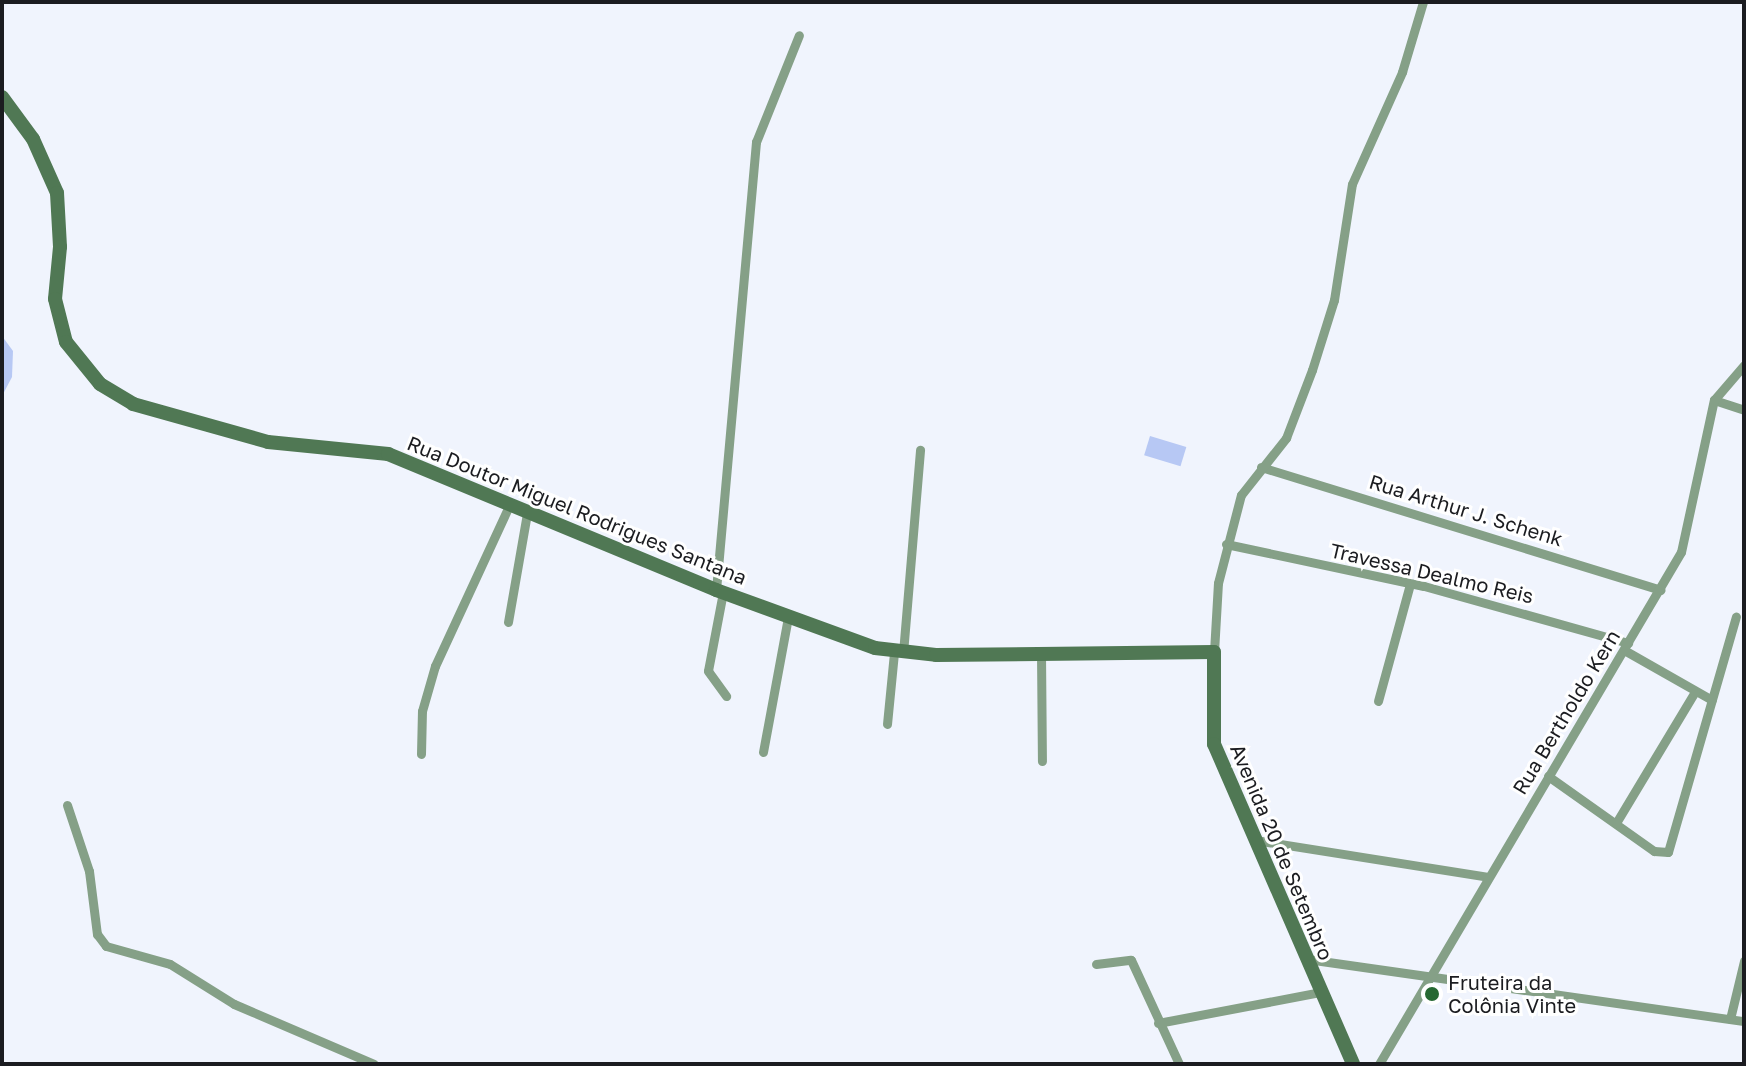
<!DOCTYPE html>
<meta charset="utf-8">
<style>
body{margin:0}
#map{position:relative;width:1746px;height:1066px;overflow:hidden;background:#f0f4fd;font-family:"Golos Text",sans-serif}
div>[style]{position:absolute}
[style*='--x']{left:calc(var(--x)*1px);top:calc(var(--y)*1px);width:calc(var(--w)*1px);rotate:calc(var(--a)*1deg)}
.water>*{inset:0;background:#b7c8f4;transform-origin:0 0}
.street>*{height:9px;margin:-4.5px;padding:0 4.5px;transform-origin:4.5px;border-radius:4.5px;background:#85a087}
.secondary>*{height:14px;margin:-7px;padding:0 7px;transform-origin:7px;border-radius:7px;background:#507854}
.dots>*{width:22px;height:22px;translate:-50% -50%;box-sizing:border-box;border:4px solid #fff;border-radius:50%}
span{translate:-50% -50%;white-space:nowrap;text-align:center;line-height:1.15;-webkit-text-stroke:6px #fff;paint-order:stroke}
.street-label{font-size:20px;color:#1b1c20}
.poi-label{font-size:20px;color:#1b1c20}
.left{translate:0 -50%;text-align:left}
.frame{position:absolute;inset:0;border:4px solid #1b1c20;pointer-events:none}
</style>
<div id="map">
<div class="water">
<i style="clip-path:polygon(2px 336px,13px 351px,12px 377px,2px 396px)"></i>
<i style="left:1150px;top:436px;width:38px;height:20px;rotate:17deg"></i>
</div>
<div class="street">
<i style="--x:1714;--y:400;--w:32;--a:18"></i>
<i style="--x:1261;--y:467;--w:418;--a:17.1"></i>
<i style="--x:1226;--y:544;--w:202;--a:12"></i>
<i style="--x:1424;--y:586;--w:212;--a:15.6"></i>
<i style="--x:716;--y:590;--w:450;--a:-84.9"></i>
<i style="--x:756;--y:142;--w:115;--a:-68.1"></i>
<i style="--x:723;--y:592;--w:80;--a:100.8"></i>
<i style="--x:708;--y:671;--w:31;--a:54"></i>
<i style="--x:508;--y:622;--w:111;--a:-80.1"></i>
<i style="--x:1624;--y:650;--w:101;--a:29.6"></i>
<i style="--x:1214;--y:652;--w:69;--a:-86.7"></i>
<i style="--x:1218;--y:583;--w:91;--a:-75.4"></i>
<i style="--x:1241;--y:495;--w:73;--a:-51.7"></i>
<i style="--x:1286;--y:438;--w:73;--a:-69.1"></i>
<i style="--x:1312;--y:370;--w:73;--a:-72.6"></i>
<i style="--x:1334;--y:300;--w:117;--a:-81.2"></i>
<i style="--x:1352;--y:184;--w:123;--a:-65.9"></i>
<i style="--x:1402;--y:72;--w:73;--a:-73.3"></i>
<i style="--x:903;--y:653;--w:204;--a:-85.2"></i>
<i style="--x:1041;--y:653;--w:108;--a:89.5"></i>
<i style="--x:1378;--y:701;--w:121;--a:-74.7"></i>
<i style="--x:887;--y:724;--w:72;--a:-84.4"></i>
<i style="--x:763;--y:752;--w:137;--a:-79.5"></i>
<i style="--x:421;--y:754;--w:43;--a:-88.7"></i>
<i style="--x:422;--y:711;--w:47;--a:-73.9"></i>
<i style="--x:435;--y:666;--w:176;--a:-65.2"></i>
<i style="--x:1548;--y:776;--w:130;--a:35.3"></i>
<i style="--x:1654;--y:851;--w:14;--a:4"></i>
<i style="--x:1668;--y:852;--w:245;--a:-73.9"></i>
<i style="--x:67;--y:805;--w:70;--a:71.6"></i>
<i style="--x:89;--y:871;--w:64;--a:82.8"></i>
<i style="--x:97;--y:934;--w:15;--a:53"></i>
<i style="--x:106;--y:946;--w:66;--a:15.7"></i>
<i style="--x:170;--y:964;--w:75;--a:32"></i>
<i style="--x:234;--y:1004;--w:152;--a:23.2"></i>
<i style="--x:1616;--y:823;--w:152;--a:-59"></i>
<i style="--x:1255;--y:840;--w:236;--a:9"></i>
<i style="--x:1307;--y:959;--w:441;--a:8.1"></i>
<i style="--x:1096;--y:964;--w:35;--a:-7"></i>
<i style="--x:1131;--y:960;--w:115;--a:65.2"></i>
<i style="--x:1730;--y:1019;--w:60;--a:-76.4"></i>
<i style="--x:1158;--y:1023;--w:166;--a:-10.8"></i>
<i style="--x:1379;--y:1064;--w:594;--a:-59.47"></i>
<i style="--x:1681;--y:552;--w:156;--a:-77.8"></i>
<i style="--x:1714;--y:400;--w:46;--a:-49.4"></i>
</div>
<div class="secondary">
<i style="--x:2;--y:97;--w:52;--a:53.6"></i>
<i style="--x:33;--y:139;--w:59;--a:66"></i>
<i style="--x:57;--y:193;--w:54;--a:86.8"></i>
<i style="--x:60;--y:247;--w:52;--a:95.5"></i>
<i style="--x:55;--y:299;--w:44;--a:75.7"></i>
<i style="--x:66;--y:342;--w:54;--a:51"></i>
<i style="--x:100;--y:384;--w:39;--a:31"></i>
<i style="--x:133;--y:404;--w:140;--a:15.7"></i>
<i style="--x:268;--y:442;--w:121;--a:5.7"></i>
<i style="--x:388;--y:454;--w:355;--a:22.5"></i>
<i style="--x:716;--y:590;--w:169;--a:20"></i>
<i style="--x:875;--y:648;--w:61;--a:6.5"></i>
<i style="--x:936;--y:655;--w:278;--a:-0.6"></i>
<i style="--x:1214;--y:652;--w:92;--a:90"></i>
<i style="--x:1214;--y:744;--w:349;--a:66.5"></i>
</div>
<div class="dots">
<i style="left:1432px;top:994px;background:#266832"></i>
</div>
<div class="street-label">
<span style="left:577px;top:510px;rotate:22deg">Rua Doutor Miguel Rodrigues Santana</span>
<span style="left:1466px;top:510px;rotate:17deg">Rua Arthur J. Schenk</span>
<span style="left:1432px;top:573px;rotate:13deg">Travessa Dealmo Reis</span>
<span style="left:1566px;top:712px;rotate:-59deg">Rua Bertholdo Kern</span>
<span style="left:1282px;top:852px;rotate:67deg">Avenida 20 de Setembro</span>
</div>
<div class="poi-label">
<span class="left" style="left:1448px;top:994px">Fruteira da<br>Colônia Vinte</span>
</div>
<div class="frame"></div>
</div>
